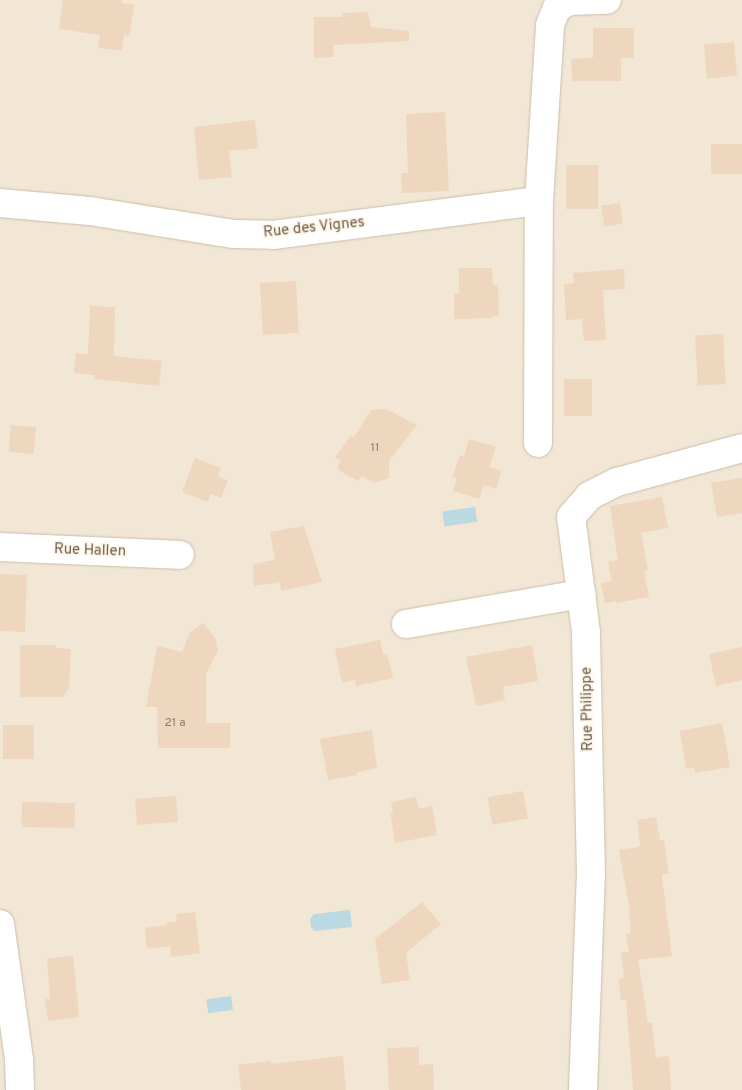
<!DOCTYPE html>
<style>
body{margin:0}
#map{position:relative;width:742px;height:1090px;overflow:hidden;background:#faf4e5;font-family:Overpass,sans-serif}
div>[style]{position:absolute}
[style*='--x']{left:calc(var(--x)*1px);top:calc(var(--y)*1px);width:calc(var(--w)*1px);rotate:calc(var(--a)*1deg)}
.residential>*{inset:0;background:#f2e7d4;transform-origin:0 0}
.water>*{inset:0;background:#bbd9e2;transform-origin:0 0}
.building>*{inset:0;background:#eed6bf;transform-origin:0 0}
.roads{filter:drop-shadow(0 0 1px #cbbdac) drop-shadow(0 0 1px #cbbdac)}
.minor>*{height:28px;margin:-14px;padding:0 14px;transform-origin:14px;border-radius:14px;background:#fff}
span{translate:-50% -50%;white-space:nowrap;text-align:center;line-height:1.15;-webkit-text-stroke:4px #fef8eb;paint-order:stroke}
.number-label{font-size:12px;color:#907b69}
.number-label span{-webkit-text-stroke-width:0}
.street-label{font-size:15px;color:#715d4c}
</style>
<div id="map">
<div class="residential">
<i style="left:0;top:0;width:742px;height:1090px"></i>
</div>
<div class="water">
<i style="left:475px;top:507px;width:15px;height:33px;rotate:82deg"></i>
<i style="clip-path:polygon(350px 910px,352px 927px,315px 931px,311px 927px,310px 919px,314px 914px)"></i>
<i style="left:231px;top:996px;width:14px;height:25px;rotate:82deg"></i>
</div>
<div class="building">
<i style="clip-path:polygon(63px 0,122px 0,122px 3px,134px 5px,129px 36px,124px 35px,122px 51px,98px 48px,100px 35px,59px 29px)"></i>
<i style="clip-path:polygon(368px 12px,371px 27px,409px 31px,409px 41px,333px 45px,334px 57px,314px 58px,314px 17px,342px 17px,342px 13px)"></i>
<i style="clip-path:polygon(593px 28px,634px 28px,634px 58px,621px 58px,621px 81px,572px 81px,571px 59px,593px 58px)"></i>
<i style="left:734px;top:42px;width:34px;height:30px;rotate:85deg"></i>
<i style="clip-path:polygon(445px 112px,449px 191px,402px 193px,401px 173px,408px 173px,406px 114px)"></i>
<i style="clip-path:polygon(255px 120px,258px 148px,229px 151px,232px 177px,199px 180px,194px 127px)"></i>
<i style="left:742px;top:144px;width:30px;height:31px;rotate:90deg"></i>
<i style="left:566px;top:165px;width:32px;height:44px"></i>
<i style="left:620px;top:203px;width:21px;height:19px;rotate:82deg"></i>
<i style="clip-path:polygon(459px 268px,492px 268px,493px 285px,498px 285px,499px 316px,493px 316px,493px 318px,454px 319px,454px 294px,459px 293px)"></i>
<i style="clip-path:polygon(624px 269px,625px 289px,603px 290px,606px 340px,584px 341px,582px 319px,566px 320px,564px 284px,574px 283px,573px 273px)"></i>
<i style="left:296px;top:281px;width:52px;height:36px;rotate:87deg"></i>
<i style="clip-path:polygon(90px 306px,115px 307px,114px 356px,162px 361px,159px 386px,95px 379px,95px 375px,74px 373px,76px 353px,88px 354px)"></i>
<i style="left:723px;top:334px;width:50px;height:28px;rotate:87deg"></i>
<i style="left:564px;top:379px;width:28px;height:37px"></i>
<i style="clip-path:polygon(386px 409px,417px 425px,389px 461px,389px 478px,374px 483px,362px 476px,358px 481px,340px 471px,337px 467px,341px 461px,335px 457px,351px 436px,354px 437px,371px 410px)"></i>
<i style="left:11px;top:425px;width:25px;height:27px;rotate:5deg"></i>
<i style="clip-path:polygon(469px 439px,496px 447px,489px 467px,502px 471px,496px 489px,484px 485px,479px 499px,453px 491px,457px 478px,452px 477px,460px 455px,464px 456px)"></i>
<i style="clip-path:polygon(195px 458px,221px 468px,218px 476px,228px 481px,221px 498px,211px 494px,208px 502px,182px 492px)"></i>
<i style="clip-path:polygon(742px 478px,742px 513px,717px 517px,711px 483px)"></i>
<i style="clip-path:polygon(662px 497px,668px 528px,641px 533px,648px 570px,644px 571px,649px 597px,616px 603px,616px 601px,605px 603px,601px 583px,612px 581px,608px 562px,618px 560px,610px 506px)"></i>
<i style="clip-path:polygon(304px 526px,322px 582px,281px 591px,280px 582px,254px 586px,253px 564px,275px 560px,270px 532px)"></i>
<i style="left:0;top:574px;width:27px;height:57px;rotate:2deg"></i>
<i style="clip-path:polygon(203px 623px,216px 639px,218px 651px,206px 674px,206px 723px,230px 723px,230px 748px,158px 748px,157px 707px,146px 707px,157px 646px,182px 652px,190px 632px)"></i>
<i style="clip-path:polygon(380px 640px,383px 654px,387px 654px,393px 678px,356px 686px,355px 680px,342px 683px,335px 649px)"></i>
<i style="clip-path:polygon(20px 645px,56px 645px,56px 648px,71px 649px,69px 688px,63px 697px,20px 697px)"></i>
<i style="clip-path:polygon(532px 645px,538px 681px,503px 687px,505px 700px,476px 706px,466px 657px)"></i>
<i style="clip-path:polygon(742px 647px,742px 680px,716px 686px,709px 654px)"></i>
<i style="clip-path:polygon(722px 723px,730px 767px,695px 773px,694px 768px,686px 769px,680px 731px)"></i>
<i style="left:3px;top:725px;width:31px;height:34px"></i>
<i style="clip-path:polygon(372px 730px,377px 768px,357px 772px,357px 775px,328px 780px,320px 739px)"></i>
<i style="left:523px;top:791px;width:28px;height:36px;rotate:80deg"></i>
<i style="left:176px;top:796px;width:26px;height:41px;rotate:86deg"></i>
<i style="clip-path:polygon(416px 797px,419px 809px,432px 806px,437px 835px,395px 843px,390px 813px,393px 813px,391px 802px)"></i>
<i style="left:22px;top:802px;width:53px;height:25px;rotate:1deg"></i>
<i style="clip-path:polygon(656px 817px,660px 841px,664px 840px,669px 873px,662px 875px,672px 956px,638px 960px,648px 1023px,652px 1023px,656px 1058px,669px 1056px,671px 1090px,633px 1090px,626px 1000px,621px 1000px,618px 979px,624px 978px,621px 952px,629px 952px,626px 934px,631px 933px,629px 907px,619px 850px,639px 847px,640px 844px,637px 820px)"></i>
<i style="clip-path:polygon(422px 902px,441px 924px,406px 953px,410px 980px,382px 984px,375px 939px)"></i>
<i style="clip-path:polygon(195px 912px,200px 953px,171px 957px,170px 946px,147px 949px,145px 928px,167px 925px,167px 922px,177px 922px,176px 914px)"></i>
<i style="clip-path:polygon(73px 955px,79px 1017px,48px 1021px,45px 999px,50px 999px,47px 959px)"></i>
<i style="clip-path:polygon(419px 1047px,419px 1065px,433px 1064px,434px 1090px,389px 1090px,387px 1048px)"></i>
<i style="clip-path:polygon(343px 1056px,346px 1090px,241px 1090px,238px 1065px,271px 1061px,271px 1064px)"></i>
</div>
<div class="roads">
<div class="minor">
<i style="--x:0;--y:203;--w:90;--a:5.1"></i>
<i style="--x:90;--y:211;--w:146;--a:9.1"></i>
<i style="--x:234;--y:234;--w:39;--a:1"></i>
<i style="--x:273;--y:235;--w:268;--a:-7.3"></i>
<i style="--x:538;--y:443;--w:242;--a:-89.8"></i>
<i style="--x:539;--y:201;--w:176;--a:-86.4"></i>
<i style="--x:550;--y:25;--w:18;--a:-68"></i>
<i style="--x:557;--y:8;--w:14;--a:-30"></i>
<i style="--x:569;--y:1;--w:38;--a:-2"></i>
<i style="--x:0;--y:547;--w:180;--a:2.5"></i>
<i style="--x:406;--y:624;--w:178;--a:-9.7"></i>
<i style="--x:0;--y:924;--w:137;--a:82"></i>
<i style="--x:19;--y:1060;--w:30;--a:88"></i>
<i style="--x:583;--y:1090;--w:215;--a:-87.9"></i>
<i style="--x:591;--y:875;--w:243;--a:-91.2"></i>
<i style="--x:586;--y:632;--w:116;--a:-97.4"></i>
<i style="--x:571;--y:517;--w:28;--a:-49"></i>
<i style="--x:589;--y:496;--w:31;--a:-27"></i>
<i style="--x:617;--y:482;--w:130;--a:-15.2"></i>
</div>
</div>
<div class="number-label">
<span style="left:375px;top:449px">11</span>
<span style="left:175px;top:724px">21 a</span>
</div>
<div class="street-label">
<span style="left:314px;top:228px;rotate:-6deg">Rue des Vignes</span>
<span style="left:90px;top:551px;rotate:2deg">Rue Hallen</span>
<span style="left:588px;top:709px;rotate:-91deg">Rue Philippe</span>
</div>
</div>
